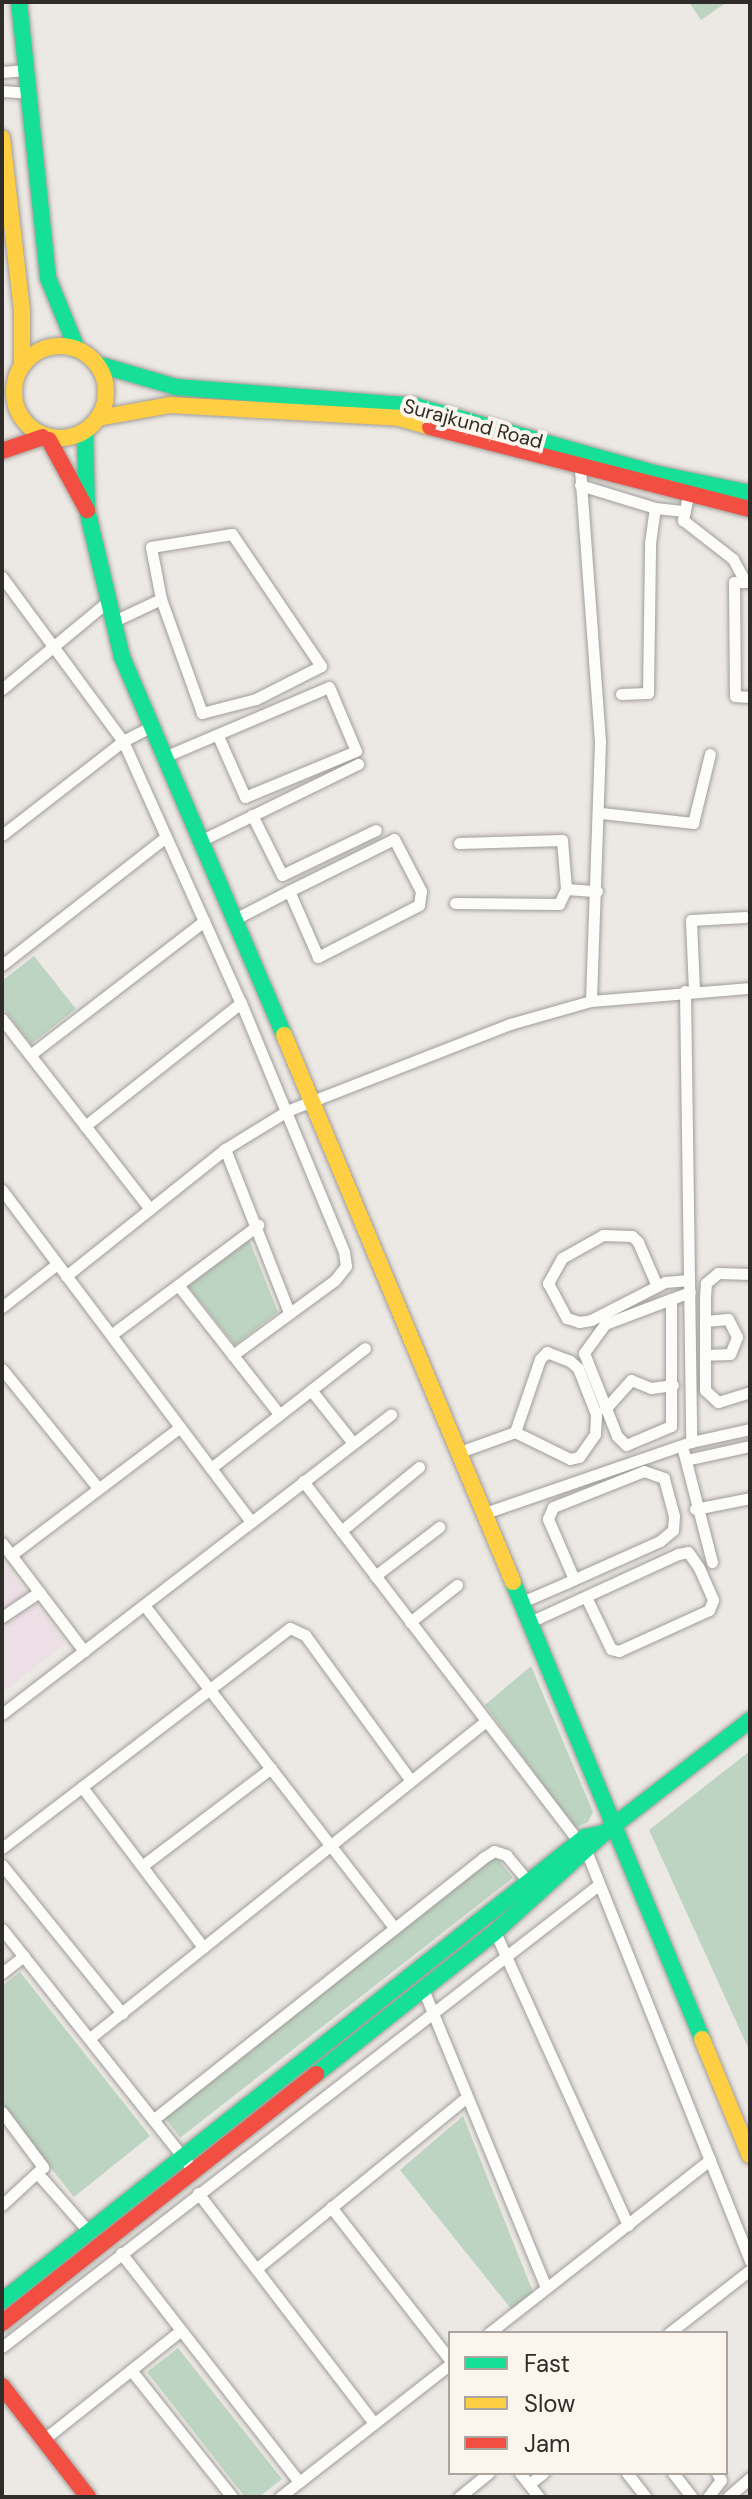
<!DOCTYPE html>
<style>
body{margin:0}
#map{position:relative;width:752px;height:2499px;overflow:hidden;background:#ece8e4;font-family:"DM Sans",sans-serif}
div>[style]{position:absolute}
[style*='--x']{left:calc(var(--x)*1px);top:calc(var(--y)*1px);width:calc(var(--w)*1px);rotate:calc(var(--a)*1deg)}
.commercial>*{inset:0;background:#ecdfe6}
.green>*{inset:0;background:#bdd4c2;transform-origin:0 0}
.roads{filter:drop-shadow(0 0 2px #a09d99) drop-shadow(0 0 2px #a09d99)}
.street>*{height:11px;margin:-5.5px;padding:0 5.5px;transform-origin:5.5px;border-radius:5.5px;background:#fcfcfb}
.fast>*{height:16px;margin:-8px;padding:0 8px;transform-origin:8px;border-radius:8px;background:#16e098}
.slow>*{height:16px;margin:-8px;padding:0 8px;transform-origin:8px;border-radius:8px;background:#ffcf43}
.slow>.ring{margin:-8px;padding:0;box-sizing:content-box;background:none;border:16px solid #ffcf43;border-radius:50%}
.jam>*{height:16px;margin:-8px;padding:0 8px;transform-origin:8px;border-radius:8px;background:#f24e42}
span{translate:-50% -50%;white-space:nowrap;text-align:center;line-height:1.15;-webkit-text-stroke:8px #fcf5ed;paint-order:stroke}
.street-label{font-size:20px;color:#2f2c29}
.frame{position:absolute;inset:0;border:4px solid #2f2c29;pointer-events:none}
.legend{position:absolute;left:448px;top:2331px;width:280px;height:144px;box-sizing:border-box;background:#fcf5ed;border:2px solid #aaa59f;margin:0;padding:10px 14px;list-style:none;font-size:24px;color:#2f2c29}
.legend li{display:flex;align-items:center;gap:16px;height:40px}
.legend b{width:40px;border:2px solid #aaa59f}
</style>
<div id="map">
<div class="commercial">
<i style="clip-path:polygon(2px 1561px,65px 1643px,2px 1693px)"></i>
</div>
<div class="green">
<i style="clip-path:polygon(689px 2px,727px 2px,701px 20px)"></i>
<i style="clip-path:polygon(34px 956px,76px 1009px,31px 1044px,2px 1007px,2px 981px)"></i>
<i style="clip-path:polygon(248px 1237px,278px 1312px,235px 1345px,188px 1286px)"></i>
<i style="clip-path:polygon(531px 1666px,593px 1812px,588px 1822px,575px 1828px,485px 1705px)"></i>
<i style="clip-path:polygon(750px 1751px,750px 2052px,649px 1830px)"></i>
<i style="left:495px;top:1855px;width:29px;height:422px;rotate:52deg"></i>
<i style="clip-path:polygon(20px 1972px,150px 2136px,74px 2197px,2px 2107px,2px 1986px)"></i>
<i style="clip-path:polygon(463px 2116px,533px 2292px,512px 2310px,400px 2170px)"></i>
<i style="clip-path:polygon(178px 2348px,282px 2479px,259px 2497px,245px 2497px,147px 2372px)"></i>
</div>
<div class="roads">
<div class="street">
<i style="--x:2;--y:72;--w:24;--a:-5"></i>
<i style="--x:2;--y:91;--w:27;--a:4"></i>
<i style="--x:580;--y:469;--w:274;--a:85.8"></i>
<i style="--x:600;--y:742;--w:259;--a:92"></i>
<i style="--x:580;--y:485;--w:78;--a:17"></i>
<i style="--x:655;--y:508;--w:30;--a:6"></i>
<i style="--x:688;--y:496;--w:25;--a:102"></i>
<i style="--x:683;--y:520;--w:63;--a:38"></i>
<i style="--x:733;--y:559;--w:26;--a:62"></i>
<i style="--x:232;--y:534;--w:159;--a:56"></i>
<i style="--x:321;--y:666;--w:73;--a:153.1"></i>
<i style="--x:256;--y:699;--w:56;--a:165.5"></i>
<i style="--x:202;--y:713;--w:121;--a:-109.8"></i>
<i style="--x:161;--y:599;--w:53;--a:-100.9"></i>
<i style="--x:151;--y:547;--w:82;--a:-9.1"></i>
<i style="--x:2;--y:577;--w:204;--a:53.6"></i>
<i style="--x:123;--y:741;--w:287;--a:65.8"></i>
<i style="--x:241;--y:1003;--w:269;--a:67.5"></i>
<i style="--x:344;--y:1252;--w:14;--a:82"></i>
<i style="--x:346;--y:1266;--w:18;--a:128"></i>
<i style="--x:335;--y:1280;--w:127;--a:143.7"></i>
<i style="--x:750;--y:582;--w:16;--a:180"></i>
<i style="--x:734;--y:582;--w:114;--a:89.5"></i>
<i style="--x:735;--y:696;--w:15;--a:4"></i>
<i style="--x:112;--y:622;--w:54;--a:-25.1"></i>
<i style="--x:2;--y:689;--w:136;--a:-39.6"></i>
<i style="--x:621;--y:694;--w:27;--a:-2"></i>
<i style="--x:648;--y:693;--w:150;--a:-89.2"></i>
<i style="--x:650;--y:543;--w:35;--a:-82"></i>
<i style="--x:164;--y:757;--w:179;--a:-23"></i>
<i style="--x:329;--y:687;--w:69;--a:67.1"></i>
<i style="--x:356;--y:751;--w:120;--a:157.5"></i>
<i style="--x:245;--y:797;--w:67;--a:-113.9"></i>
<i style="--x:601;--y:813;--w:93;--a:6.2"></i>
<i style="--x:693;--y:823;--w:71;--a:-76.2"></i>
<i style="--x:252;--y:815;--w:67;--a:63.4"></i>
<i style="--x:282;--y:875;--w:104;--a:-25.6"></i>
<i style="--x:2;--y:835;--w:153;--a:-37.8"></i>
<i style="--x:123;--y:741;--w:31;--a:-27"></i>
<i style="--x:200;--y:841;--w:176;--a:-26"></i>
<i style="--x:459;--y:843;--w:103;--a:-1.7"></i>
<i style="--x:562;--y:840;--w:49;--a:85.3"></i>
<i style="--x:455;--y:903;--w:104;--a:0.6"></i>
<i style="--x:559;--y:904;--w:17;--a:-65"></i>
<i style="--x:566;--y:889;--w:31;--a:4"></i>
<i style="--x:235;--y:919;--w:61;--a:-27.4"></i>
<i style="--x:289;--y:891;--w:117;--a:-26.3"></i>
<i style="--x:394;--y:839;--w:59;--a:62.6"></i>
<i style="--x:421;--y:891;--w:14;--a:98"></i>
<i style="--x:419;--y:905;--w:114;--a:152.8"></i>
<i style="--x:318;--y:957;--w:72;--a:-113.7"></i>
<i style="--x:2;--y:965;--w:208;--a:-38"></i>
<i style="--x:694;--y:990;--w:70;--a:-92.5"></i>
<i style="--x:691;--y:920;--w:54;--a:-3.2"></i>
<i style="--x:685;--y:991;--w:451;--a:89.2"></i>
<i style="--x:2;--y:1019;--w:241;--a:52.1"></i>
<i style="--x:30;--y:1055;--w:220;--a:-37.6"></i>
<i style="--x:85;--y:1126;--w:199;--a:-38.3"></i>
<i style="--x:225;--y:1149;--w:175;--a:68.6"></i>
<i style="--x:2;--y:1190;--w:415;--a:53.1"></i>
<i style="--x:750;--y:1274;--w:32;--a:-178"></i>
<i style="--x:718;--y:1273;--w:16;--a:140"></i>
<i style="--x:706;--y:1283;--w:15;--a:94"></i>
<i style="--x:705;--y:1298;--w:92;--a:90"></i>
<i style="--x:705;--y:1390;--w:18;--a:43"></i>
<i style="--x:718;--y:1402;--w:34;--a:-17"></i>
<i style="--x:66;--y:1276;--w:203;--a:-38.6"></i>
<i style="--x:225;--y:1149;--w:73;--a:-31.5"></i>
<i style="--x:287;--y:1111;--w:239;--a:-21.3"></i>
<i style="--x:510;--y:1024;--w:84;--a:-15.9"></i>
<i style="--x:591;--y:1001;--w:160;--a:-4.7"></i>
<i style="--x:178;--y:1285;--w:164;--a:51.9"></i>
<i style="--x:657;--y:1286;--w:48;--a:-113.4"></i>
<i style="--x:638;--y:1242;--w:8;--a:-135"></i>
<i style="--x:632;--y:1236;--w:29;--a:-178"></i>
<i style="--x:603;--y:1235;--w:47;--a:150.7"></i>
<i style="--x:562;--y:1258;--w:29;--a:119"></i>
<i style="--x:548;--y:1283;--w:40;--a:62"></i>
<i style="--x:567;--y:1318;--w:13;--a:18"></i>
<i style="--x:579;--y:1322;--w:12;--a:-9"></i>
<i style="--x:591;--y:1320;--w:83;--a:-27.2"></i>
<i style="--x:665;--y:1282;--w:24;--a:-5"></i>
<i style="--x:671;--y:1299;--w:71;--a:159.3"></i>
<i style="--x:605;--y:1324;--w:36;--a:126"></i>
<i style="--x:584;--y:1353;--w:89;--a:68.3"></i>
<i style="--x:617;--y:1436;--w:13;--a:45"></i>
<i style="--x:626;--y:1445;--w:49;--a:-22.9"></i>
<i style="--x:671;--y:1426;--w:127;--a:-90"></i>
<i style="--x:671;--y:1299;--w:20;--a:-20"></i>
<i style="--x:2;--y:1307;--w:70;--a:-38"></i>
<i style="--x:705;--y:1321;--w:23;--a:-5"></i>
<i style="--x:728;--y:1319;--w:20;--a:63"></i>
<i style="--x:737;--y:1337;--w:18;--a:112"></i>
<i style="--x:730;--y:1354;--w:25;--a:178"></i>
<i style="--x:111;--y:1335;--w:184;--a:-36.8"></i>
<i style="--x:2;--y:1369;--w:153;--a:51.1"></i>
<i style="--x:311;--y:1390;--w:68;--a:51.6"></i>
<i style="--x:605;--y:1409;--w:39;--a:-48"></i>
<i style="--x:631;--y:1380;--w:22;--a:22"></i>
<i style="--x:651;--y:1388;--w:22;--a:-8"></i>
<i style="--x:682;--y:1446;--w:120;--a:75.5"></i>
<i style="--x:457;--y:1453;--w:62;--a:-19.9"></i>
<i style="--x:515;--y:1432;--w:61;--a:26.1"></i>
<i style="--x:570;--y:1459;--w:9;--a:-13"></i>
<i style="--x:579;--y:1457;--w:28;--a:-55"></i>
<i style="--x:595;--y:1434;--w:20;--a:-87"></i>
<i style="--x:596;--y:1414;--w:49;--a:-111.4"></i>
<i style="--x:578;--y:1368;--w:11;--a:-139"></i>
<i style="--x:570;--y:1361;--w:25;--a:-159"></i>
<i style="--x:547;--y:1352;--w:10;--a:135"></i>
<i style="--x:540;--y:1359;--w:77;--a:108.9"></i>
<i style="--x:686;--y:1460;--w:66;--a:-12.3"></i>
<i style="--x:211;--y:1468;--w:195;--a:-37.9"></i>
<i style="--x:303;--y:1481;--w:454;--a:52.6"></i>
<i style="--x:695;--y:1509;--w:56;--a:-11.3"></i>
<i style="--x:482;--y:1514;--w:221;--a:-19"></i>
<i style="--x:691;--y:1442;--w:60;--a:-12.4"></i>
<i style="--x:341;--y:1531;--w:101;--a:-39.4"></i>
<i style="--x:2;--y:1543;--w:136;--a:52.8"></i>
<i style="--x:11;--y:1555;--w:212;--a:-37.1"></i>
<i style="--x:375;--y:1576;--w:81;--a:-37.4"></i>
<i style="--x:522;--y:1602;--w:48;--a:-23.4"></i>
<i style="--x:566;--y:1583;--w:103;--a:-24.1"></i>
<i style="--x:660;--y:1541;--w:17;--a:-40"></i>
<i style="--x:673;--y:1530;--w:14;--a:-86"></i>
<i style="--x:674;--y:1516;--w:39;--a:-105"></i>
<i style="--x:664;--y:1478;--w:21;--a:-161"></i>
<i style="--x:644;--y:1471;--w:98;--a:158.4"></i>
<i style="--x:553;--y:1507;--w:13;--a:113"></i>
<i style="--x:548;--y:1519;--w:65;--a:66.6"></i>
<i style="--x:144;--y:1605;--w:408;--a:52.2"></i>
<i style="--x:2;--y:1617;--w:45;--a:-34"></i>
<i style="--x:410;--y:1622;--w:60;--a:-38.2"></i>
<i style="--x:530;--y:1622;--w:163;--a:-24.7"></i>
<i style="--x:678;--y:1554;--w:10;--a:-11"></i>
<i style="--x:688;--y:1552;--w:19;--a:55"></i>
<i style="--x:699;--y:1568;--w:35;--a:66"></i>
<i style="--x:713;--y:1600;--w:11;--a:112"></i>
<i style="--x:709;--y:1610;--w:99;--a:155.5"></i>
<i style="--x:619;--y:1651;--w:8;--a:-166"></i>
<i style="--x:611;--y:1649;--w:58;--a:-115.7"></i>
<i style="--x:2;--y:1714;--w:491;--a:-37.6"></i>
<i style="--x:82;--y:1787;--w:201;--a:52.9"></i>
<i style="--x:2;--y:1848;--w:362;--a:-37.4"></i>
<i style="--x:290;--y:1628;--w:17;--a:25"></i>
<i style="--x:305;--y:1635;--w:180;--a:54"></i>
<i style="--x:587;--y:1853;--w:439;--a:68.2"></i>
<i style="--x:2;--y:1865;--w:191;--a:51"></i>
<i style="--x:142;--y:1866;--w:162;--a:-37.2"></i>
<i style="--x:2;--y:1929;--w:308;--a:51.6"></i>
<i style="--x:495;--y:1932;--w:322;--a:65.6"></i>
<i style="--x:2;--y:1973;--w:28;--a:-38"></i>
<i style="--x:423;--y:1989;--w:323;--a:67.6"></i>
<i style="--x:90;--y:2038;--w:507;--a:-38.68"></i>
<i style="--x:2;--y:2112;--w:69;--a:53.3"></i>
<i style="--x:43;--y:2167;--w:56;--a:137.2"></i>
<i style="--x:154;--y:2119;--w:420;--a:-38.4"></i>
<i style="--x:483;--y:1858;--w:13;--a:-32"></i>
<i style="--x:494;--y:1851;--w:13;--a:18"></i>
<i style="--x:506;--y:1855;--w:35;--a:50"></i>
<i style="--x:39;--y:2175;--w:77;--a:48.7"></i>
<i style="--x:198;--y:2193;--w:290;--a:52.6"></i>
<i style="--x:331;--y:2207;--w:194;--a:52.1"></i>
<i style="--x:121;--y:2253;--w:290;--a:52.1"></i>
<i style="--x:256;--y:2269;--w:272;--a:-39.2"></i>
<i style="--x:489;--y:2333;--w:281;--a:-38.1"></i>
<i style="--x:669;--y:2333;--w:103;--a:-37.9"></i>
<i style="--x:2;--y:2347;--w:753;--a:-37.77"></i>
<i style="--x:131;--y:2370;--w:162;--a:51.5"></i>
<i style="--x:43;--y:2440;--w:175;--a:-38.5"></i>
<i style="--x:520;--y:2473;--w:31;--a:52"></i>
<i style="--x:627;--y:2473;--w:31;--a:52"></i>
<i style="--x:673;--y:2473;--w:31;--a:52"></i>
<i style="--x:529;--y:2484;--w:18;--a:-38"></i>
<i style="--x:280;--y:2497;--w:216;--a:-38"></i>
<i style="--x:459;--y:2497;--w:38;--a:-39"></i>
<i style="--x:708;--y:2497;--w:21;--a:-53"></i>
<i style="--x:721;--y:2480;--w:8;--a:-120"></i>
<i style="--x:728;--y:2497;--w:29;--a:-41"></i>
</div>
<div class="fast">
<i style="--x:19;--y:2;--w:278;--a:84"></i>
<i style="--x:48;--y:278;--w:77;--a:67.8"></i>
<i style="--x:97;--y:364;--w:82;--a:16.2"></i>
<i style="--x:176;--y:387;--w:241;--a:4.5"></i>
<i style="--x:416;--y:406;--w:251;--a:15.7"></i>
<i style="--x:658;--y:474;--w:94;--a:11.7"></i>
<i style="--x:85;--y:432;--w:78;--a:88.5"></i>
<i style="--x:87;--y:510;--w:151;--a:76.6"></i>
<i style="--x:122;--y:657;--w:411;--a:66.8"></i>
<i style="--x:513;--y:1582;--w:495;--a:67.5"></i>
<i style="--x:316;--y:2074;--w:228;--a:-38.4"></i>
<i style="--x:495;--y:1932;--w:147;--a:-42.2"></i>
<i style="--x:604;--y:1833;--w:185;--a:-37.7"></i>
<i style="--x:2;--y:2301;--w:745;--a:-38.52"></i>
<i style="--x:585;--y:1837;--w:19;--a:-12"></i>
</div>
<div class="slow">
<i style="--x:2;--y:138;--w:173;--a:83.4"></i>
<i style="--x:22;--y:310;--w:55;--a:90"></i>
<i class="ring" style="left:14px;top:346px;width:76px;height:76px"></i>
<i style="--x:98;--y:418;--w:73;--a:-10.2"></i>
<i style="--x:170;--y:405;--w:229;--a:3.2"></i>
<i style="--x:399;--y:418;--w:32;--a:16"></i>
<i style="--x:284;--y:1035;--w:593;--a:67.28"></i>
<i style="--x:702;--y:2039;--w:126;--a:67.7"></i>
</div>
<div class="jam">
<i style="--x:430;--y:427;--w:330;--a:14.4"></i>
<i style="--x:49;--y:440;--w:80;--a:61.5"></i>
<i style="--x:2;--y:451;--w:43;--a:-18.9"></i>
<i style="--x:2;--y:2323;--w:401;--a:-38.4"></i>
<i style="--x:2;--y:2386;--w:140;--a:52.2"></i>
</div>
</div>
<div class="street-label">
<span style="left:473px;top:424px;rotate:15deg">Surajkund Road</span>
</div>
<div class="frame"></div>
<ul class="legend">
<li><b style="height:10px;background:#16e098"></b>Fast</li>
<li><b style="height:10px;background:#ffcf43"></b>Slow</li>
<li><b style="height:10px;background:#f24e42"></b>Jam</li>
</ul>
</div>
